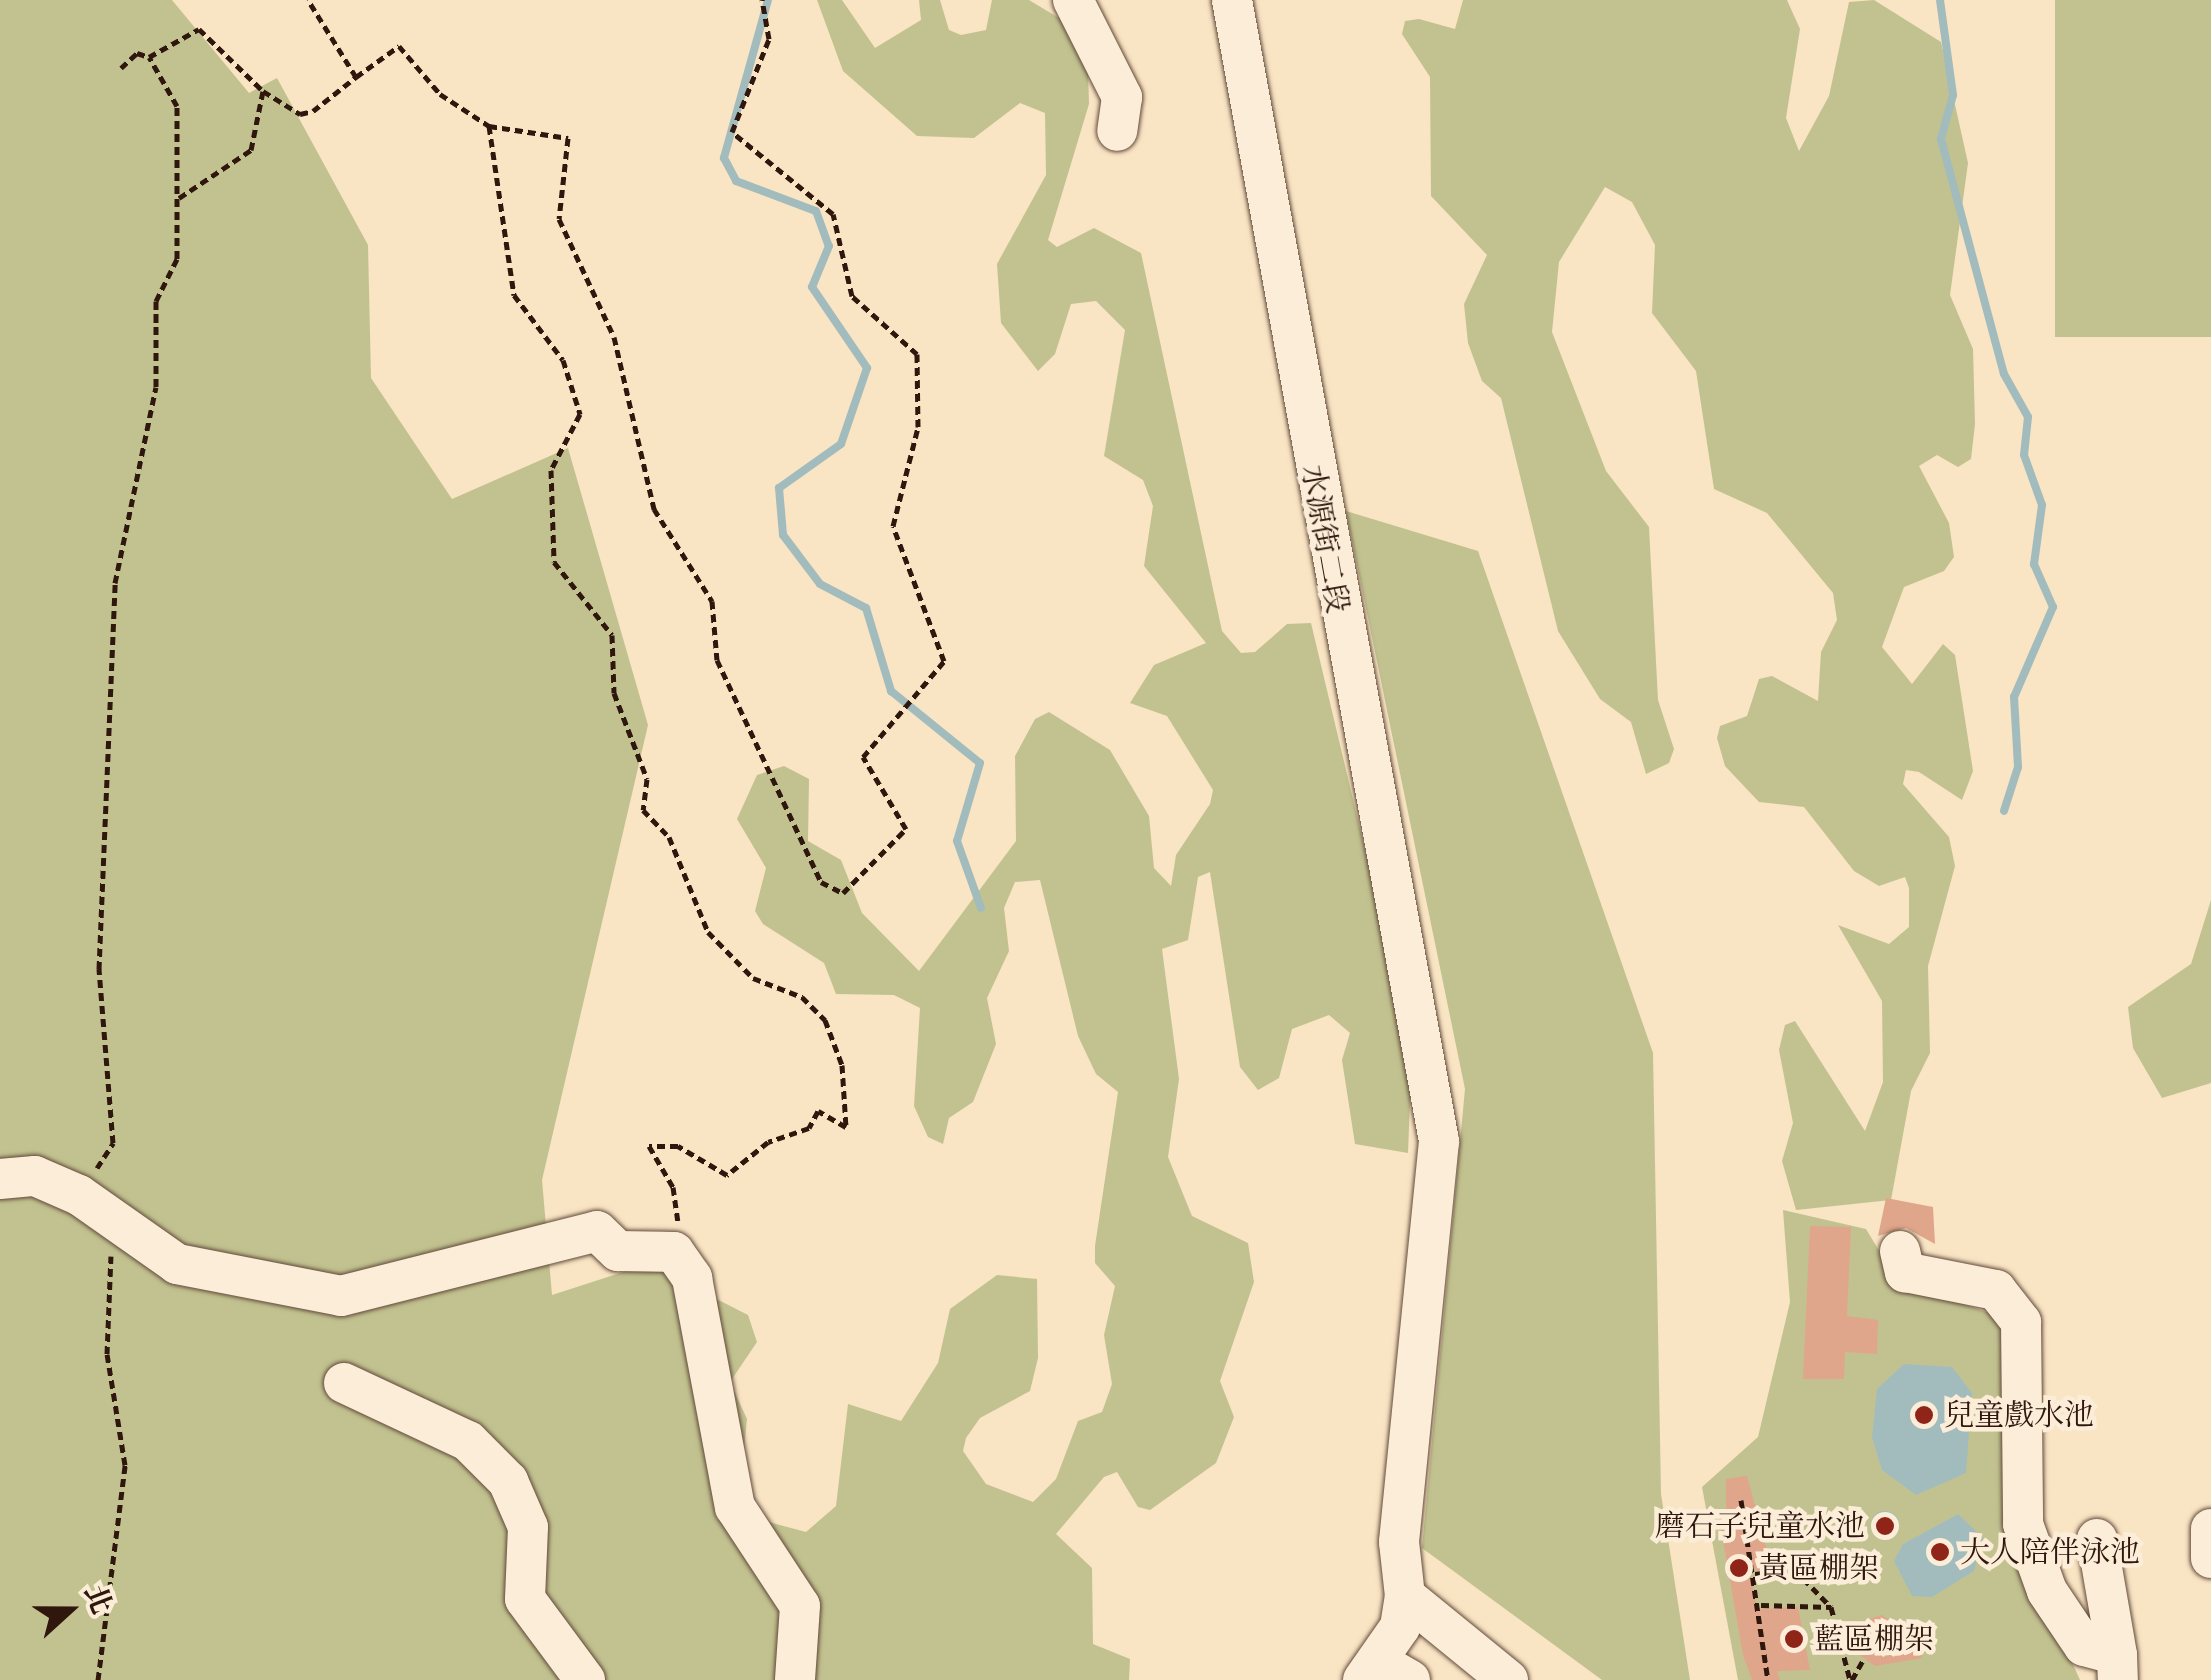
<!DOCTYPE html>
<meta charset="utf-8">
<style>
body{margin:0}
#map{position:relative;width:2211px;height:1680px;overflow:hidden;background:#f9e4c3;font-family:Alegreya,"Noto Serif TC",serif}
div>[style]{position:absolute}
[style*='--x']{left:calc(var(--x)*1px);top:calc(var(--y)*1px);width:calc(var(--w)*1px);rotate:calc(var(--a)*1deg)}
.green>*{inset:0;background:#c2c290;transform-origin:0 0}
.water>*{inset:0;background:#a2bcbe}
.round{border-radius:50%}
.stream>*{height:8px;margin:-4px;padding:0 4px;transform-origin:4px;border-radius:4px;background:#a2bcbe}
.building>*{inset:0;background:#dfa68b}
.path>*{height:5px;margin-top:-2.5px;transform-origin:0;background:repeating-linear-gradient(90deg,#2f170e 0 8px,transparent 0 13px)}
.roads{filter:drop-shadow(0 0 2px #624a3b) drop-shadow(0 0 2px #624a3b)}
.minor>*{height:40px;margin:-20px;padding:0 20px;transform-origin:20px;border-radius:20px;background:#fbedd8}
.dots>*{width:28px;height:28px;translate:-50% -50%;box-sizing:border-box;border:5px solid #fbedd8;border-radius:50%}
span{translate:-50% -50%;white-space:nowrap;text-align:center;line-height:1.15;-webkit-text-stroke:9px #fbedd8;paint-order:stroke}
.street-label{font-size:30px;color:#2f170e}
.poi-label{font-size:30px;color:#2f170e}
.left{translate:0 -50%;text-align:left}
.right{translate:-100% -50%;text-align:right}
.north{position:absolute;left:20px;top:1560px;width:100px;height:100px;-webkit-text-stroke:8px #fbedd8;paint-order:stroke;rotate:69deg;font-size:28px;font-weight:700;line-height:40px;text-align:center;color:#2f170e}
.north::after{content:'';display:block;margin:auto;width:35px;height:45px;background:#2f170e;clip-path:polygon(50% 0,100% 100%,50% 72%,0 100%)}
</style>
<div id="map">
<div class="green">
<i style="clip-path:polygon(0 0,172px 0,249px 93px,277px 78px,368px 245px,371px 378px,452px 499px,568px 448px,648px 725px,542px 1180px,552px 1295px,648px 1264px,748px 1315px,757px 1342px,730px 1382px,747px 1419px,740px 1489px,765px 1521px,806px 1532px,836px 1506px,848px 1404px,901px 1421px,938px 1363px,950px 1309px,997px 1275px,1037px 1279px,1038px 1358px,1030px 1391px,980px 1418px,966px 1438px,963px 1451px,986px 1484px,1033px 1502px,1056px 1479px,1078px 1421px,1102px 1412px,1112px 1384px,1104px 1335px,1115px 1286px,1095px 1263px,1095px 1246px,1118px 1092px,1096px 1074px,1078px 1036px,1040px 880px,1015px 882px,1004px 908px,1009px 951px,987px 998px,996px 1044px,973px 1102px,949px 1118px,943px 1144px,928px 1137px,914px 1106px,920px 1008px,894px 995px,836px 994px,824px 963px,763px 924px,755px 911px,766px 868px,737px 819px,757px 775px,784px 766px,809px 779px,808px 841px,841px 860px,862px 913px,919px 971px,1016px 841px,1015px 756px,1035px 719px,1049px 712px,1110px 750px,1149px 816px,1154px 868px,1171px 886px,1176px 855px,1210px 804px,1213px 790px,1167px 716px,1130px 703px,1154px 665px,1206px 643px,1144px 566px,1153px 506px,1143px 480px,1104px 456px,1125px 330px,1096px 301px,1071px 304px,1055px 354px,1038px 371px,1001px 323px,997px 264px,1046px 175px,1045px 113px,1020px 103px,974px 138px,917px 136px,843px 71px,817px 0,842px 0,875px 48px,921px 20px,919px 0,940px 0,949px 30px,961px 35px,986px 30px,992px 0,1029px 0,1064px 21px,1088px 69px,1089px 104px,1048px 240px,1057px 247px,1094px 228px,1141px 253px,1222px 631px,1241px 653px,1255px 652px,1287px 624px,1311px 623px,1412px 1047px,1408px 1153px,1355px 1144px,1342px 1060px,1350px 1033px,1329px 1015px,1292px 1029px,1279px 1078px,1258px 1090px,1240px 1067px,1210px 872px,1198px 877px,1188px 940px,1162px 949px,1179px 1079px,1168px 1157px,1192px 1216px,1248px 1243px,1254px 1282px,1220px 1381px,1234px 1417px,1216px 1463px,1150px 1510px,1138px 1507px,1117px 1472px,1104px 1477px,1056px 1534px,1092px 1568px,1093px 1644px,1130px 1659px,1129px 1680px,0 1680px)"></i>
<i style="clip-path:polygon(1463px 0,1787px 0,1800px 29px,1786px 118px,1799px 151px,1829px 96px,1849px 2px,1874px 0,1941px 42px,1968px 163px,1950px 295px,1973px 349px,1975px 424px,1971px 459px,1958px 467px,1937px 455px,1919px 466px,1949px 523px,1954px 557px,1944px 571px,1904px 587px,1882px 647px,1912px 684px,1943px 644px,1955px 655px,1973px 771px,1962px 800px,1919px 772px,1906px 770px,1903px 784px,1949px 837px,1955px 866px,1928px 966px,1930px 1053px,1911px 1091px,1891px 1200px,1796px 1210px,1782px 1161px,1793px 1123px,1779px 1050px,1785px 1025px,1795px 1021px,1865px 1131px,1883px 1082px,1882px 1001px,1838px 925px,1889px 944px,1909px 927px,1909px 888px,1905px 877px,1879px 886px,1854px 871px,1804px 807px,1759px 802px,1725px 766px,1717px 738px,1720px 726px,1747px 716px,1759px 679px,1772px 676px,1818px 701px,1821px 652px,1837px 620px,1833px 593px,1767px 513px,1714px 489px,1696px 371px,1652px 313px,1655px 245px,1632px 202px,1605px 187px,1559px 262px,1552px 332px,1606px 471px,1649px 527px,1658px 700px,1674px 749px,1669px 763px,1646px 774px,1631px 722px,1600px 699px,1558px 631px,1501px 398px,1482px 381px,1468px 343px,1464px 304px,1487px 255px,1431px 196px,1430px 77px,1402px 34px,1405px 21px,1419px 19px,1455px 29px)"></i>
<i style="left:2055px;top:0;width:156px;height:337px"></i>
<i style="clip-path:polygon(1346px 511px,1478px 551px,1653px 1053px,1661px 1494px,1690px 1680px,1602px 1680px,1422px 1548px,1465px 1089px)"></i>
<i style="clip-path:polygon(2211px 900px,2211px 1083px,2162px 1098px,2133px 1048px,2128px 1007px,2191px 964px)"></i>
<i style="clip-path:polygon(1783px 1210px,1866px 1229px,1898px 1282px,2007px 1319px,2037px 1585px,2080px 1680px,1738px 1680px,1702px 1487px,1758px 1437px,1790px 1302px)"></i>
</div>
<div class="water">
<i style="clip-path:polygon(1904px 1364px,1952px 1367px,1972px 1393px,1966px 1473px,1916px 1495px,1882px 1470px,1872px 1437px,1877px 1389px)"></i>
<i class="round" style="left:1871px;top:1511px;width:28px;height:28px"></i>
<i style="clip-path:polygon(1958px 1514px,1983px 1538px,1974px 1571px,1932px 1597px,1912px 1596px,1894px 1561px,1903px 1544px)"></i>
</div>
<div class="stream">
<i style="--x:768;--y:0;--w:164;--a:105.6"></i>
<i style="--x:724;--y:158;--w:26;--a:62"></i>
<i style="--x:736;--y:181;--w:85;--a:20.6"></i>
<i style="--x:816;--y:211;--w:37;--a:70"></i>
<i style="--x:829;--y:246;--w:44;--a:112.5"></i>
<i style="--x:812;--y:287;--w:98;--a:55.8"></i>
<i style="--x:867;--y:368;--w:80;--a:108.9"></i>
<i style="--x:841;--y:444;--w:76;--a:144.6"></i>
<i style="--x:779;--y:488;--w:47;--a:85.1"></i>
<i style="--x:783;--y:535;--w:61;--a:52.9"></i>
<i style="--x:820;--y:584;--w:52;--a:27.6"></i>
<i style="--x:866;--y:608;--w:87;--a:73.2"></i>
<i style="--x:891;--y:691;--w:114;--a:39"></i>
<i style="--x:980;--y:763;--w:81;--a:106.4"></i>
<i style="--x:957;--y:841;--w:71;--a:70.3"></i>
<i style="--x:1940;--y:0;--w:96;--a:82.2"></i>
<i style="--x:1953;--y:95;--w:46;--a:105.3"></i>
<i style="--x:1941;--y:139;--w:243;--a:75"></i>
<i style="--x:2004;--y:374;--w:49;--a:60.8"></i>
<i style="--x:2028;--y:417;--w:38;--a:96"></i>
<i style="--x:2024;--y:455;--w:53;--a:70.2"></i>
<i style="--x:2042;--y:505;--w:60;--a:97.7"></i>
<i style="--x:2034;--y:564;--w:47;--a:66.2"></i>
<i style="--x:2053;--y:607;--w:98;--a:113.4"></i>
<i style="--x:2014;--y:697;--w:70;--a:86.7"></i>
<i style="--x:2018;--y:767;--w:46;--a:107.7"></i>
</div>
<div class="building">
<i style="clip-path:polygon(1886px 1198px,1933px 1207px,1935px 1244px,1906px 1228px,1878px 1236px)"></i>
<i style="clip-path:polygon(1810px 1226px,1851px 1227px,1847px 1316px,1878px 1320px,1877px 1354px,1845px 1352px,1844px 1379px,1803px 1379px)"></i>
<i style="clip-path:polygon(1747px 1476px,1772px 1569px,1750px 1571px,1757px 1609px,1798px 1607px,1810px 1670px,1777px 1671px,1780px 1680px,1752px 1680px,1743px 1655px,1718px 1511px,1726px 1509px,1726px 1479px)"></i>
<i style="clip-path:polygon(1882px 1615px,1920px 1642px,1922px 1658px,1875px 1666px,1853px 1650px,1850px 1625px)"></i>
</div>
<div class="path">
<i style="--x:121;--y:68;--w:22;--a:-43"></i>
<i style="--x:137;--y:53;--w:13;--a:18"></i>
<i style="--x:356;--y:77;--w:53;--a:-35.8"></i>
<i style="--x:399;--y:46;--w:63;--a:49.5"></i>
<i style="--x:440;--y:94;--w:59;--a:33.1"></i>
<i style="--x:489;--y:126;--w:171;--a:81.6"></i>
<i style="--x:514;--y:295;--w:81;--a:53"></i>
<i style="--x:563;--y:360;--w:57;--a:72.5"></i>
<i style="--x:580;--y:414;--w:63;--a:117.4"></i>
<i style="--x:551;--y:470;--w:92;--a:88.1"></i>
<i style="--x:554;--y:562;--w:93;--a:51.5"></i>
<i style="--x:612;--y:635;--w:58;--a:88"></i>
<i style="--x:614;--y:693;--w:92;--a:69"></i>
<i style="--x:647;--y:779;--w:31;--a:97"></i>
<i style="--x:643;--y:810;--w:37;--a:46"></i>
<i style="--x:669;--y:837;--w:103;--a:67.7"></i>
<i style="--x:708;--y:932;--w:64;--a:45.6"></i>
<i style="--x:753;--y:978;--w:53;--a:21.2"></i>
<i style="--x:802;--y:997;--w:33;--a:45"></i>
<i style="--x:825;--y:1020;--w:48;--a:69.3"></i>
<i style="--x:842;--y:1065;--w:62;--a:86.3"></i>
<i style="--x:846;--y:1127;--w:32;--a:-150"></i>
<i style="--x:818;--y:1111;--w:19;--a:118"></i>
<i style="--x:809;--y:1128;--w:43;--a:161.1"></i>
<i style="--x:768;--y:1142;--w:53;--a:141.2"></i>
<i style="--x:727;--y:1175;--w:57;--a:-149.4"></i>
<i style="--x:678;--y:1146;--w:29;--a:180"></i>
<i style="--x:649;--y:1146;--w:48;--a:59.7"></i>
<i style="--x:673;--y:1187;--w:34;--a:82"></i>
<i style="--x:489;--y:126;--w:80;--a:8.6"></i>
<i style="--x:568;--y:138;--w:81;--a:96.3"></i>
<i style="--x:559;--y:219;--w:130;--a:65"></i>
<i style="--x:614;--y:337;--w:177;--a:76.9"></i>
<i style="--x:654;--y:509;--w:109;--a:57.8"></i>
<i style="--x:712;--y:601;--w:59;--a:85.2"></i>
<i style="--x:717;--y:660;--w:245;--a:64.9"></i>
<i style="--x:821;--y:882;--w:25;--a:27"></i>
<i style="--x:843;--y:893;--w:90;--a:-45.5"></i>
<i style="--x:906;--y:829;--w:84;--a:-120.8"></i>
<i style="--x:863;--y:757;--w:126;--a:-49.8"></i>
<i style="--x:944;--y:661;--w:144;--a:-110.7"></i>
<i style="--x:893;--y:526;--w:102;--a:-75.8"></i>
<i style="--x:918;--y:427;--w:73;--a:-90.8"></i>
<i style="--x:917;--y:354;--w:87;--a:-138.3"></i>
<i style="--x:852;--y:296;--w:84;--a:-103"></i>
<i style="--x:833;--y:214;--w:130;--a:-140.9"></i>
<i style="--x:732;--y:132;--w:100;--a:-68.3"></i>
<i style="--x:769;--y:39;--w:40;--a:-100"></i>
<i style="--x:179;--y:198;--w:87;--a:-33.7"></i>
<i style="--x:251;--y:150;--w:60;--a:-78.5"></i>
<i style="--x:97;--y:1168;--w:30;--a:-57"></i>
<i style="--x:113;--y:1143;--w:175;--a:-94.6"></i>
<i style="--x:99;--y:969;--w:386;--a:-87.6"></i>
<i style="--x:115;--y:583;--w:200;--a:-78.2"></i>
<i style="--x:156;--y:387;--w:86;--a:-90"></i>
<i style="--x:156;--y:301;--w:47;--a:-63.4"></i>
<i style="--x:177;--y:259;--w:153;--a:-90"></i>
<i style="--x:177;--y:106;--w:56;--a:-119.7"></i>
<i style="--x:149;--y:57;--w:57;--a:-29.2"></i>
<i style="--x:199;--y:29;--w:89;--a:44.1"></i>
<i style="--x:263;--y:91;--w:44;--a:31.9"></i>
<i style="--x:300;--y:114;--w:13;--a:-13"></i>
<i style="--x:313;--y:111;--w:55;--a:-38.3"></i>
<i style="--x:356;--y:77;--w:91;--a:-121.9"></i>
<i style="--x:1741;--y:1500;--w:182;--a:81.5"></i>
<i style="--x:1755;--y:1574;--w:39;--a:-7"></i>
<i style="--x:1794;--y:1569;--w:53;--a:45.8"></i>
<i style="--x:1831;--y:1607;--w:75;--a:75.4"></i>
<i style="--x:1761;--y:1605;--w:70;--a:1.6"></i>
<i style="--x:98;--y:1680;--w:217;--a:-82.8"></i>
<i style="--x:125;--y:1465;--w:112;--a:-99.2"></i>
<i style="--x:107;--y:1354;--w:98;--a:-87.7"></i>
<i style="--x:1852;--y:1680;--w:25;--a:-61"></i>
</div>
<div class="roads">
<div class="minor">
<i style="--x:1073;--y:0;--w:109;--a:63.2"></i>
<i style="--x:1122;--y:97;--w:34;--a:98"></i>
<i style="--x:1232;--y:0;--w:1160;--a:79.72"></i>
<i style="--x:1439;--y:1141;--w:403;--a:95.7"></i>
<i style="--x:1399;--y:1542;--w:54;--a:83.7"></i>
<i style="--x:1405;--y:1596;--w:133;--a:39.2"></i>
<i style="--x:0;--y:1179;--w:35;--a:-5"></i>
<i style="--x:35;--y:1176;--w:48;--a:23.4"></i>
<i style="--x:79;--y:1195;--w:120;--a:35.1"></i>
<i style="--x:177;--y:1264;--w:167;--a:11"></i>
<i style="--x:341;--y:1296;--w:264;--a:-14.2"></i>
<i style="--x:597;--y:1231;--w:29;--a:44"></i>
<i style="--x:618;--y:1251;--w:56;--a:1"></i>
<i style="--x:674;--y:1252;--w:32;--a:55"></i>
<i style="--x:692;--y:1278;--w:233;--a:79.4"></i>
<i style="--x:735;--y:1507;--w:118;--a:56.7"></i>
<i style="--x:800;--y:1606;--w:74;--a:93.9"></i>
<i style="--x:1900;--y:1251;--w:22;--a:77"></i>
<i style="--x:1905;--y:1272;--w:93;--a:11.2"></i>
<i style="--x:1996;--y:1290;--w:41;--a:52"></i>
<i style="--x:2021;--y:1322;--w:202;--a:89.4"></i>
<i style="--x:2023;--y:1524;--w:71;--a:70.3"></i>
<i style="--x:2047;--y:1591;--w:66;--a:56.1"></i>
<i style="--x:2084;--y:1646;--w:34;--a:15"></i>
<i style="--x:2117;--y:1655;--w:25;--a:88"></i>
<i style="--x:344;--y:1383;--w:137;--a:25.1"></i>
<i style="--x:468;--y:1441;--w:57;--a:45"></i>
<i style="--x:508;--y:1481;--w:50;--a:66.5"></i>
<i style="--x:528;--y:1527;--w:72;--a:92.4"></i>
<i style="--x:525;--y:1599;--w:101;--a:53.5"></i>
<i style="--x:2211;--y:1529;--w:29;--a:90"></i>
<i style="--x:2097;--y:1539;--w:118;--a:80.2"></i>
<i style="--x:1377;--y:1661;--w:38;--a:30"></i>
<i style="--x:1363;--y:1680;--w:65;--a:-55.1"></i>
<i style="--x:1400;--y:1627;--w:31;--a:-81"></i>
</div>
</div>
<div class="dots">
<i style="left:1924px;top:1415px;background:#8f2418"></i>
<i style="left:1885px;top:1526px;background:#8f2418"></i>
<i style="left:1940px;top:1552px;background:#8f2418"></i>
<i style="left:1739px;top:1568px;background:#8f2418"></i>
<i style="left:1794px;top:1639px;background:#8f2418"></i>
</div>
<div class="street-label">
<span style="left:1325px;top:539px;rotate:80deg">水源街二段</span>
</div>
<div class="poi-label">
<span class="left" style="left:1944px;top:1415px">兒童戲水池</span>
<span class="right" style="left:1865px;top:1526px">磨石子兒童水池</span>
<span class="left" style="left:1960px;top:1552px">大人陪伴泳池</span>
<span class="left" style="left:1759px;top:1568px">黃區棚架</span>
<span class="left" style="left:1814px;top:1639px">藍區棚架</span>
</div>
<div class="north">北</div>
</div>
